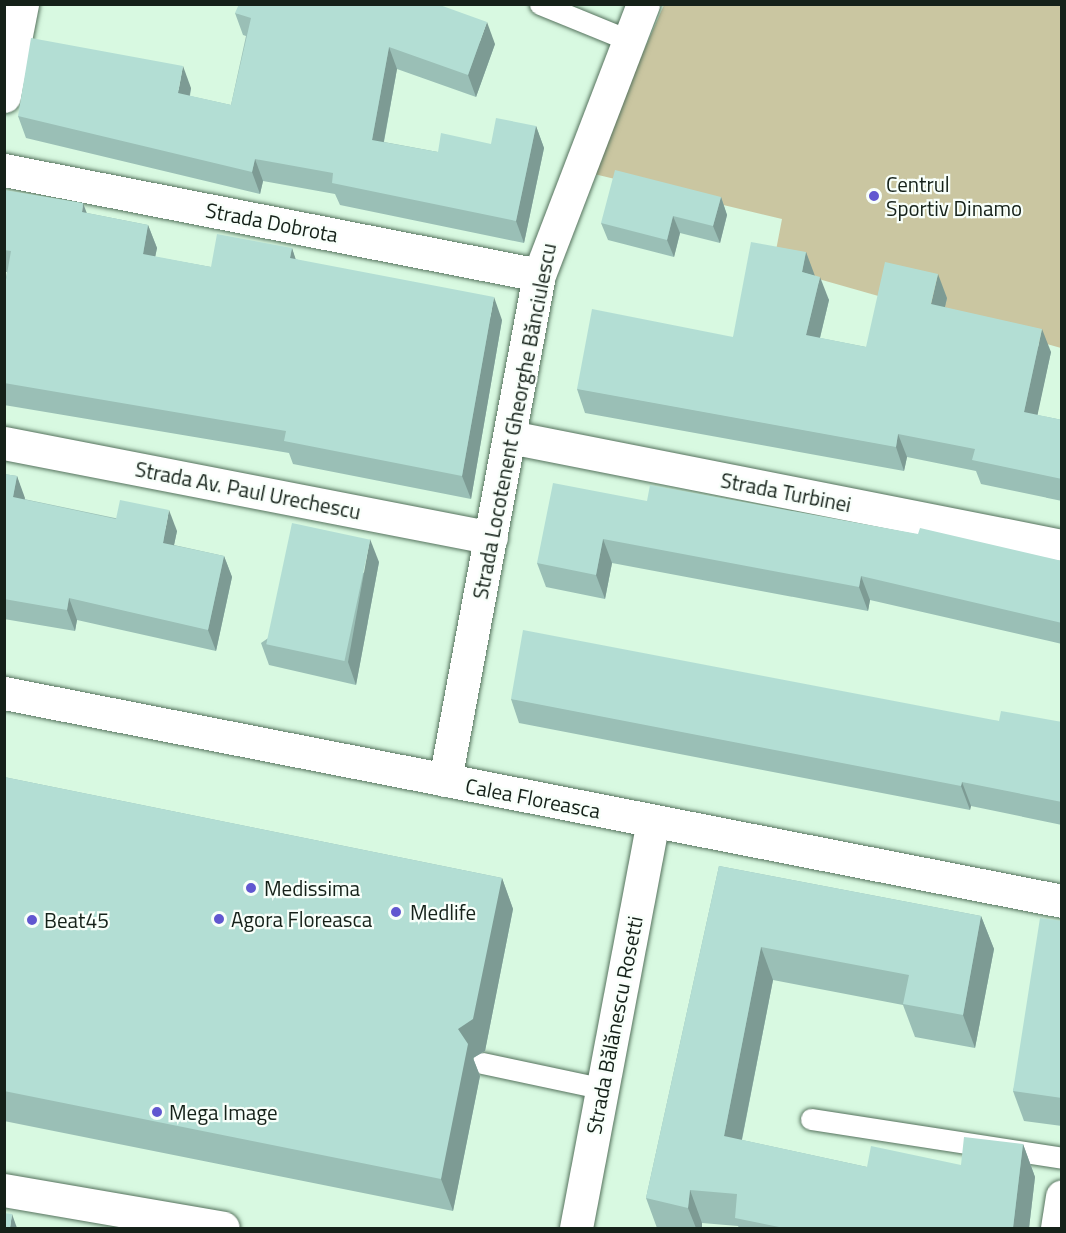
<!DOCTYPE html>
<meta charset="utf-8">
<style>
body{margin:0}
#map{position:relative;width:1066px;height:1233px;overflow:hidden;background:#d8f9e1;font-family:"Titillium Web",sans-serif}
div>[style]{position:absolute}
[style*='--x']{left:calc(var(--x)*1px);top:calc(var(--y)*1px);width:calc(var(--w)*1px);rotate:calc(var(--a)*1deg)}
.green>*{inset:0;background:#cac6a1}
.roads{filter:drop-shadow(0 0 2px #55725d) drop-shadow(0 0 2px #55725d)}
.service>*{height:21px;margin:-10.5px;padding:0 10.5px;transform-origin:10.5px;border-radius:10.5px;background:#fff}
.minor>*{height:33px;margin:-16.5px;padding:0 16.5px;transform-origin:16.5px;border-radius:16.5px;background:#fff}
.tertiary>*{height:33px;margin:-16.5px;padding:0 16.5px;transform-origin:16.5px;border-radius:16.5px;background:#fff}
.wall>*{inset:0;background:#9abfb6}
.shaded-wall>*{inset:0;background:#7d9b94}
.building>*{inset:0;background:#b3ded4;transform-origin:0 0}
.dots>*{width:16px;height:16px;translate:-50% -50%;box-sizing:border-box;border:3px solid #f8fffa;border-radius:50%}
span{translate:-50% -50%;white-space:nowrap;text-align:center;line-height:1.15;-webkit-text-stroke:4.5px #f8fffa;paint-order:stroke}
.poi-label{font-size:21px;color:#152119}
.left{translate:0 -50%;text-align:left}
.street-label{font-size:21px;color:#152119}
.frame{position:absolute;inset:0;border:6px solid #152119;pointer-events:none}
</style>
<div id="map">
<div class="green">
<i style="clip-path:polygon(664px 5px,1061px 5px,1061px 348px,773px 266px,782px 219px,590px 173px)"></i>
</div>
<div class="roads">
<div class="service">
<i style="--x:540;--y:4;--w:95;--a:22.2"></i>
<i style="--x:482;--y:1063;--w:121;--a:12"></i>
<i style="--x:811;--y:1119;--w:254;--a:8.8"></i>
</div>
<div class="minor">
<i style="--x:4;--y:96;--w:94;--a:-78.9"></i>
<i style="--x:4;--y:170;--w:545;--a:11.1"></i>
<i style="--x:510;--y:437;--w:563;--a:11.17"></i>
<i style="--x:4;--y:443;--w:496;--a:11"></i>
<i style="--x:4;--y:1190;--w:222;--a:9.8"></i>
<i style="--x:576;--y:1228;--w:414;--a:-79.3"></i>
<i style="--x:1057;--y:1228;--w:32;--a:-81"></i>
</div>
<div class="tertiary">
<i style="--x:4;--y:693;--w:1078;--a:11.12"></i>
<i style="--x:445;--y:780;--w:514;--a:-79.46"></i>
<i style="--x:539;--y:275;--w:290;--a:-69"></i>
</div>
</div>
<div class="wall">
<i style="clip-path:polygon(235px 13px,495px 44px,476px 97px,397px 69px,384px 142px,438px 152px,491px 144px,536px 126px,544px 148px,524px 243px,340px 205px,335px 194px,263px 181px,260px 194px,26px 138px,18px 116px,191px 88px,190px 96px,231px 105px,246px 36px,243px 35px)"></i>
<i style="clip-path:polygon(4px 190px,87px 213px,148px 225px,157px 248px,155px 257px,211px 267px,292px 248px,295px 259px,502px 320px,471px 499px,293px 464px,289px 453px,4px 405px,4px 290px,7px 272px,4px 272px)"></i>
<i style="clip-path:polygon(721px 197px,727px 215px,720px 243px,680px 233px,674px 257px,608px 240px,601px 223px)"></i>
<i style="clip-path:polygon(806px 252px,814px 275px,829px 300px,820px 338px,866px 347px,947px 298px,945px 307px,1051px 352px,1037px 415px,1062px 420px,1062px 501px,981px 484px,976px 471px,907px 457px,904px 471px,585px 413px,577px 389px,733px 337px)"></i>
<i style="clip-path:polygon(4px 474px,17px 476px,24px 499px,177px 531px,174px 545px,224px 556px,232px 577px,216px 651px,77px 620px,75px 631px,4px 619px)"></i>
<i style="clip-path:polygon(647px 501px,1062px 561px,1062px 644px,870px 600px,868px 611px,612px 563px,605px 599px,546px 587px,537px 563px)"></i>
<i style="clip-path:polygon(379px 562px,356px 685px,269px 665px,261px 643px)"></i>
<i style="clip-path:polygon(511px 699px,999px 721px,1062px 722px,1062px 825px,971px 806px,970px 810px,519px 723px)"></i>
<i style="clip-path:polygon(4px 777px,502px 878px,513px 909px,485px 1051px,473px 1058px,480px 1076px,453px 1211px,4px 1121px)"></i>
<i style="clip-path:polygon(719px 866px,981px 916px,994px 949px,975px 1048px,915px 1037px,903px 1005px,773px 980px,742px 1140px,867px 1167px,961px 1165px,1023px 1144px,1035px 1177px,1029px 1228px,739px 1228px,738px 1226px,702px 1223px,702px 1228px,657px 1228px,646px 1198px)"></i>
<i style="clip-path:polygon(1062px 921px,1062px 1126px,1024px 1121px,1013px 1091px)"></i>
</div>
<div class="shaded-wall">
<i style="clip-path:polygon(487px 22px,495px 44px,476px 97px,468px 75px)"></i>
<i style="clip-path:polygon(389px 47px,397px 69px,380px 162px,372px 140px)"></i>
<i style="clip-path:polygon(183px 66px,191px 88px,186px 115px,178px 93px)"></i>
<i style="clip-path:polygon(536px 126px,544px 148px,524px 243px,516px 221px)"></i>
<i style="clip-path:polygon(255px 159px,263px 181px,260px 194px,252px 172px)"></i>
<i style="clip-path:polygon(721px 197px,727px 215px,720px 243px,713px 226px)"></i>
<i style="clip-path:polygon(83px 203px,92px 227px,82px 212px)"></i>
<i style="clip-path:polygon(673px 216px,680px 233px,674px 257px,667px 240px)"></i>
<i style="clip-path:polygon(148px 225px,157px 248px,151px 277px,143px 254px)"></i>
<i style="clip-path:polygon(292px 248px,300px 272px,290px 258px)"></i>
<i style="clip-path:polygon(806px 252px,815px 276px,802px 272px)"></i>
<i style="clip-path:polygon(938px 274px,947px 298px,940px 328px,931px 304px)"></i>
<i style="clip-path:polygon(820px 277px,829px 300px,815px 358px,806px 335px)"></i>
<i style="clip-path:polygon(494px 297px,502px 320px,471px 499px,462px 476px)"></i>
<i style="clip-path:polygon(1042px 329px,1051px 352px,1033px 436px,1024px 412px)"></i>
<i style="clip-path:polygon(898px 434px,907px 457px,904px 471px,896px 447px)"></i>
<i style="clip-path:polygon(17px 476px,25px 498px,21px 519px,13px 497px)"></i>
<i style="clip-path:polygon(169px 510px,177px 531px,170px 564px,163px 543px)"></i>
<i style="clip-path:polygon(370px 539px,379px 562px,356px 685px,348px 662px)"></i>
<i style="clip-path:polygon(603px 539px,612px 563px,605px 599px,596px 575px)"></i>
<i style="clip-path:polygon(224px 556px,232px 577px,216px 651px,208px 630px)"></i>
<i style="clip-path:polygon(861px 576px,870px 600px,868px 611px,859px 587px)"></i>
<i style="clip-path:polygon(69px 598px,77px 620px,75px 631px,67px 610px)"></i>
<i style="clip-path:polygon(962px 782px,971px 806px,970px 810px,961px 786px)"></i>
<i style="clip-path:polygon(502px 878px,513px 909px,485px 1051px,473px 1058px,480px 1076px,453px 1211px,441px 1179px,458px 1029px)"></i>
<i style="clip-path:polygon(981px 916px,994px 949px,975px 1048px,963px 1015px)"></i>
<i style="clip-path:polygon(761px 947px,773px 980px,736px 1169px,724px 1136px)"></i>
<i style="clip-path:polygon(1023px 1144px,1035px 1177px,1029px 1228px,1013px 1228px)"></i>
<i style="clip-path:polygon(690px 1190px,702px 1223px,702px 1228px,696px 1228px,688px 1208px)"></i>
<i style="clip-path:polygon(12px 1214px,17px 1228px,10px 1228px)"></i>
</div>
<div class="building">
<i style="clip-path:polygon(239px 4px,437px 4px,487px 22px,468px 75px,389px 47px,372px 140px,438px 152px,441px 133px,491px 144px,496px 118px,536px 126px,516px 221px,332px 183px,333px 173px,255px 159px,252px 172px,18px 116px,31px 38px,183px 66px,178px 93px,231px 105px,251px 18px,235px 13px)"></i>
<i style="clip-path:polygon(615px 170px,721px 197px,713px 226px,673px 216px,667px 240px,601px 223px)"></i>
<i style="clip-path:polygon(4px 190px,83px 203px,82px 212px,148px 225px,143px 254px,211px 267px,217px 234px,292px 248px,290px 258px,494px 297px,462px 476px,284px 441px,286px 431px,4px 383px,4px 291px,11px 251px,4px 250px)"></i>
<i style="clip-path:polygon(751px 242px,806px 252px,802px 272px,820px 277px,806px 335px,866px 347px,885px 262px,938px 274px,931px 304px,1042px 329px,1024px 412px,1062px 420px,1062px 479px,972px 460px,975px 449px,898px 434px,896px 447px,577px 389px,592px 309px,733px 337px)"></i>
<i style="clip-path:polygon(4px 474px,17px 476px,13px 497px,116px 519px,120px 500px,169px 510px,163px 543px,224px 556px,208px 630px,69px 598px,67px 610px,4px 599px)"></i>
<i style="clip-path:polygon(553px 483px,647px 501px,650px 485px,918px 534px,920px 528px,1062px 561px,1062px 623px,861px 576px,859px 587px,603px 539px,596px 575px,537px 563px)"></i>
<i style="left:292px;top:523px;width:80px;height:124px;rotate:12deg"></i>
<i style="clip-path:polygon(523px 630px,999px 721px,1001px 711px,1062px 722px,1062px 802px,962px 782px,961px 786px,511px 699px)"></i>
<i style="clip-path:polygon(4px 777px,502px 878px,473px 1019px,458px 1029px,468px 1044px,441px 1179px,4px 1091px)"></i>
<i style="clip-path:polygon(719px 866px,981px 916px,963px 1015px,903px 1004px,909px 975px,761px 947px,724px 1136px,867px 1167px,871px 1146px,961px 1165px,964px 1137px,1023px 1144px,1013px 1228px,784px 1228px,735px 1218px,737px 1194px,690px 1190px,688px 1208px,646px 1198px)"></i>
<i style="clip-path:polygon(1040px 918px,1062px 921px,1062px 1098px,1013px 1091px)"></i>
<i style="clip-path:polygon(4px 1213px,12px 1214px,10px 1228px,12px 1228px,4px 1228px)"></i>
</div>
<div class="dots">
<i style="left:874px;top:196px;background:#6157d0"></i>
<i style="left:251px;top:888px;background:#6157d0"></i>
<i style="left:396px;top:912px;background:#6157d0"></i>
<i style="left:219px;top:919px;background:#6157d0"></i>
<i style="left:32px;top:920px;background:#6157d0"></i>
<i style="left:157px;top:1112px;background:#6157d0"></i>
</div>
<div class="poi-label">
<span class="left" style="left:886px;top:196px">Centrul<br>Sportiv Dinamo</span>
<span class="left" style="left:264px;top:888px">Medissima</span>
<span class="left" style="left:410px;top:912px">Medlife</span>
<span class="left" style="left:231px;top:919px">Agora Floreasca</span>
<span class="left" style="left:44px;top:920px">Beat45</span>
<span class="left" style="left:169px;top:1112px">Mega Image</span>
</div>
<div class="street-label">
<span style="left:272px;top:222px;rotate:11deg">Strada Dobrota</span>
<span style="left:514px;top:421px;rotate:-79deg">Strada Locotenent Gheorghe Bănciulescu</span>
<span style="left:248px;top:490px;rotate:11deg">Strada Av. Paul Urechescu</span>
<span style="left:786px;top:492px;rotate:11deg">Strada Turbinei</span>
<span style="left:533px;top:798px;rotate:11deg">Calea Floreasca</span>
<span style="left:614px;top:1025px;rotate:-79deg">Strada Bălănescu Rosetti</span>
</div>
<div class="frame"></div>
</div>
